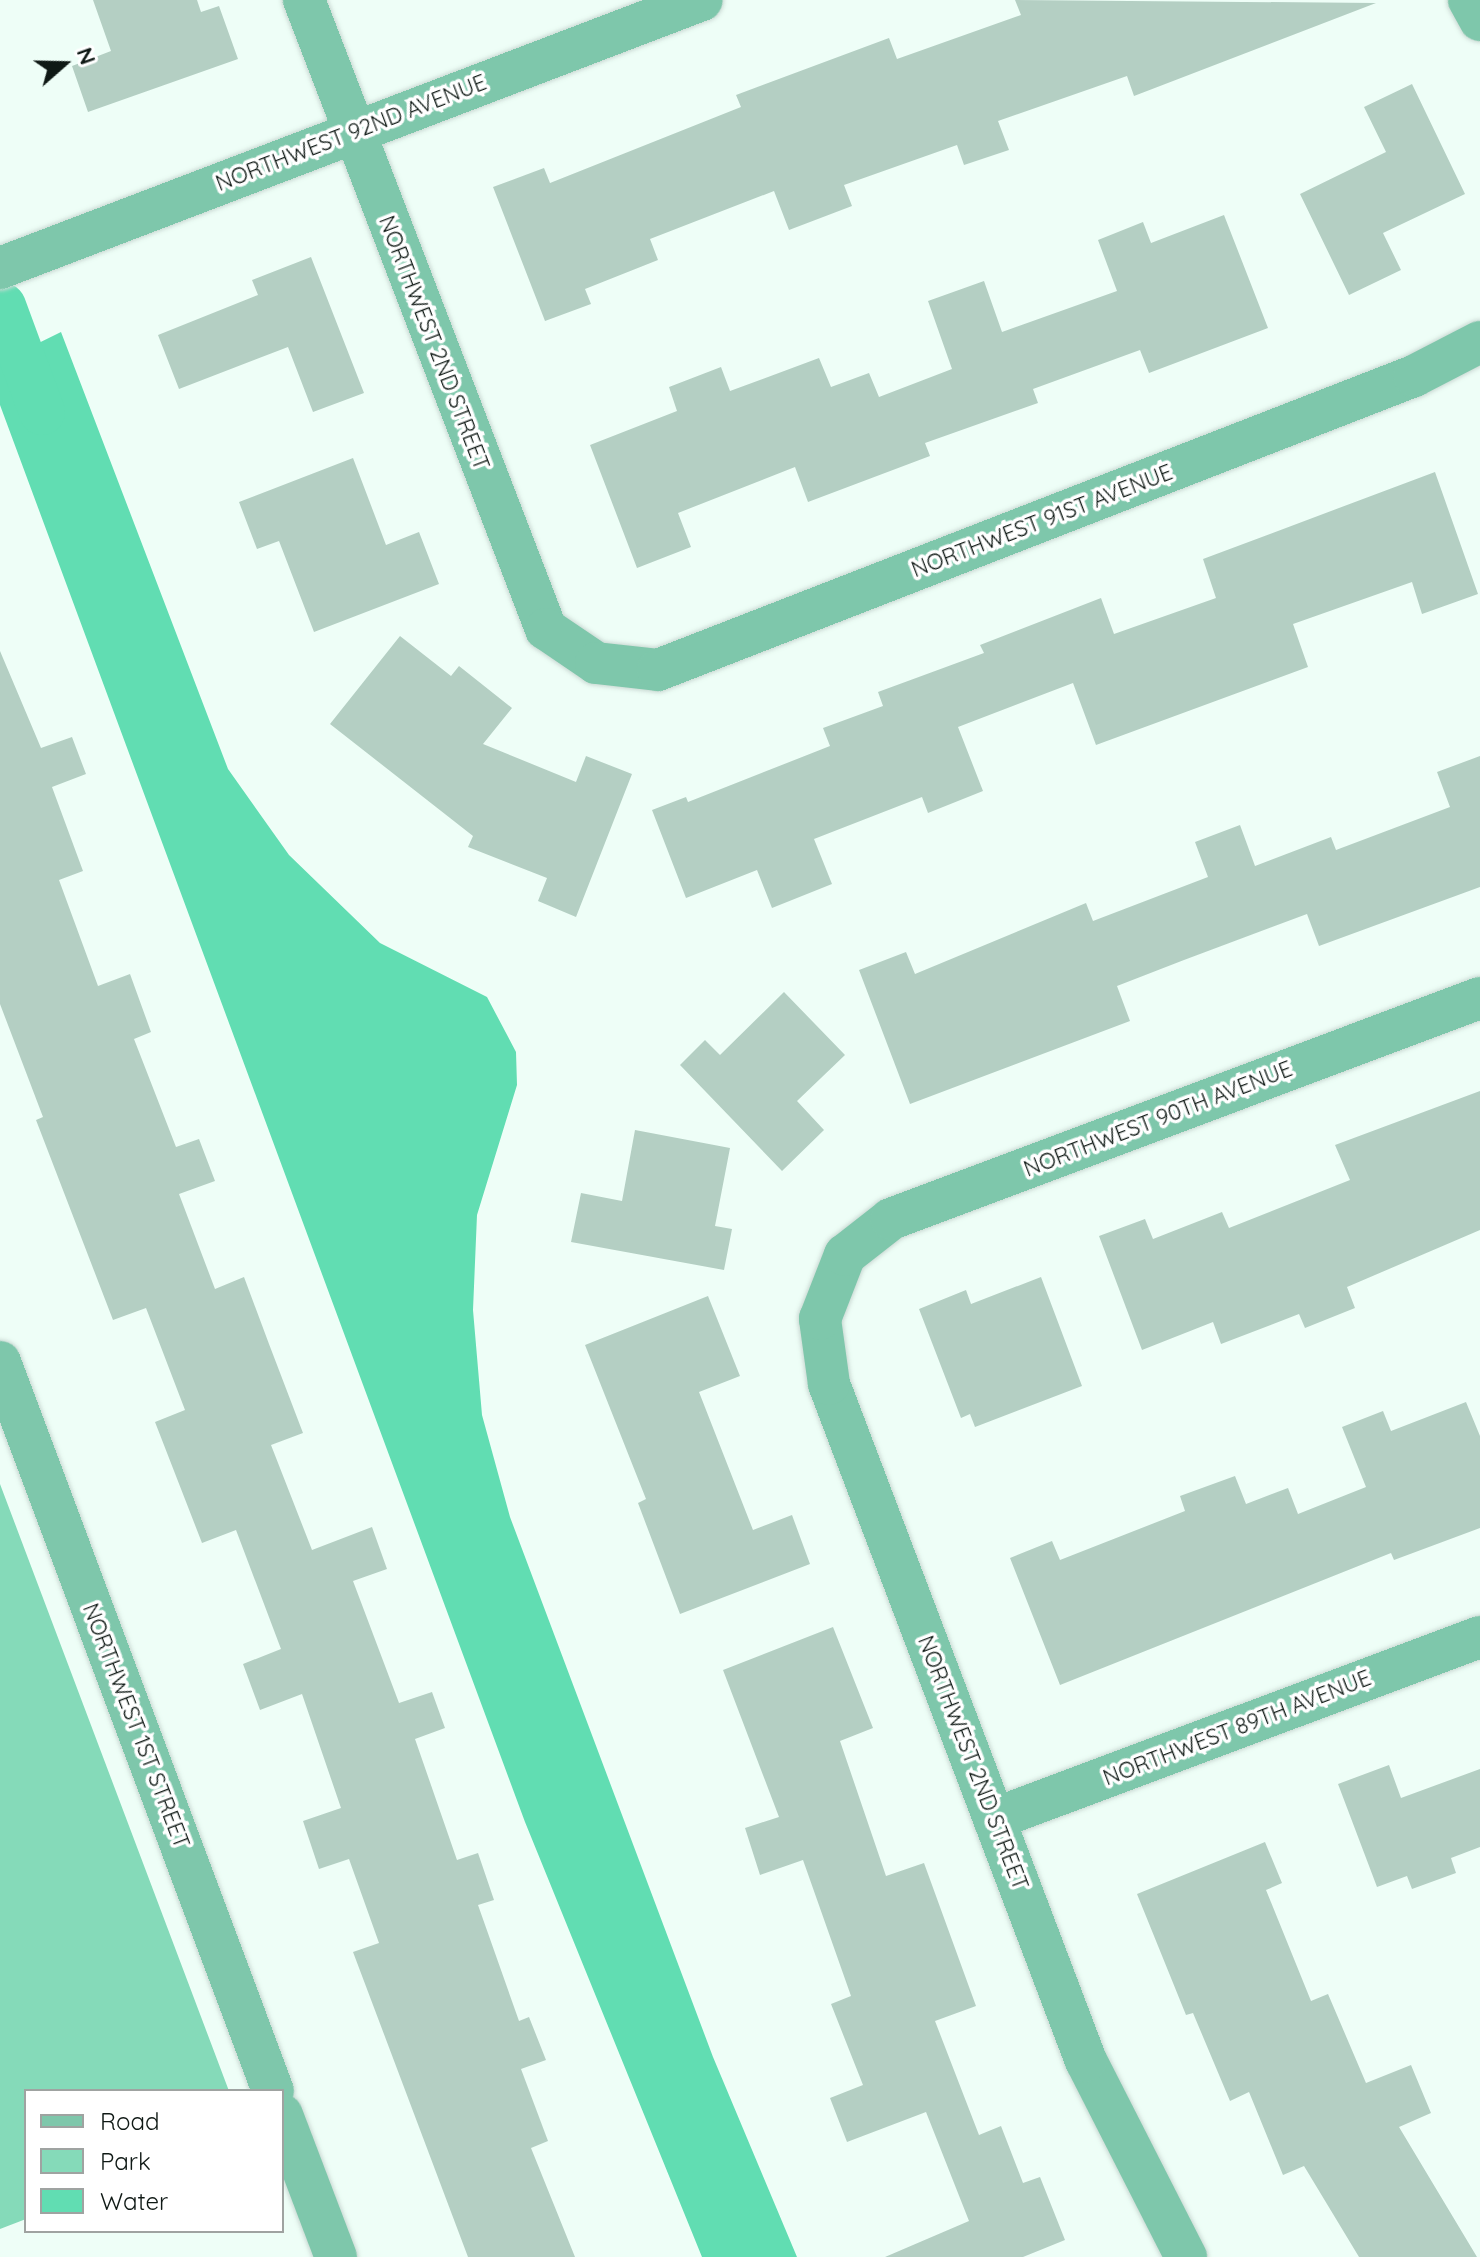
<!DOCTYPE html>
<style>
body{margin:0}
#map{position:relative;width:1480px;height:2257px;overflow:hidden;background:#eefef7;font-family:Quicksand,sans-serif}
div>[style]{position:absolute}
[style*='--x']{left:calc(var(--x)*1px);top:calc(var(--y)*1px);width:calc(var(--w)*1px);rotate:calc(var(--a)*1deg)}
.green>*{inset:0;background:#85dab9}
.water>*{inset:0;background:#61ddb2}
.canal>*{height:46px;margin:-23px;padding:0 23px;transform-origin:23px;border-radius:23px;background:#61ddb2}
.building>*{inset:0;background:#b4cfc3}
.roads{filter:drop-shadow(0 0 2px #cad9d3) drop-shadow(0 0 2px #cad9d3)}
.street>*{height:42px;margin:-21px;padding:0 21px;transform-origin:21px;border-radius:21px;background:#7ec7ab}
span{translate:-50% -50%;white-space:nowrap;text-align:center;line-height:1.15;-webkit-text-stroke:7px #fff;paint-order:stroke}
.street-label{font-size:22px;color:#0f1915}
.legend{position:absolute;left:24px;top:2089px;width:260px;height:144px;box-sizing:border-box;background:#fff;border:2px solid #9fa3a1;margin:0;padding:10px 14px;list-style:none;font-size:24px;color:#0f1915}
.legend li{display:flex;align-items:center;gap:16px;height:40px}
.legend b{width:40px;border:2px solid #9fa3a1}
.north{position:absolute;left:24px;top:24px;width:80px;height:80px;-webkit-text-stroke:6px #fff;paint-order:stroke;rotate:70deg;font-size:22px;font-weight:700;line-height:32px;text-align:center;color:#0f1915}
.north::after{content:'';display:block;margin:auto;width:28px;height:36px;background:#0f1915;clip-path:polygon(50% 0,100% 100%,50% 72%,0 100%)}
</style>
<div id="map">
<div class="green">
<i style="clip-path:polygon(0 1484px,229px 2091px,26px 2091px,26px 2219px,0 2229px)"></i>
</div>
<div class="water">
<i style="clip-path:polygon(61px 332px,228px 769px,289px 855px,380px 943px,487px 997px,516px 1052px,517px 1085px,477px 1215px,473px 1310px,482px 1415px,510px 1517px,713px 2057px,797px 2257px,702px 2257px,525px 1822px,0 405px,0 362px)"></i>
</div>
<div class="canal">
<i style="--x:3;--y:306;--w:113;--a:69.8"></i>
</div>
<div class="building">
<i style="clip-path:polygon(93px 0,197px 0,201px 12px,219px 6px,238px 59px,88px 112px,72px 66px,111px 51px)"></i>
<i style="clip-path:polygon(1015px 0,1376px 3px,1134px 96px,1127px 76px,998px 121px,1009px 150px,964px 165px,957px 145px,844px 185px,852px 206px,789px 230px,774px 191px,650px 239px,658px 260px,585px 289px,591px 304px,545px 321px,493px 187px,544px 168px,550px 183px,741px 107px,736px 95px,889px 38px,897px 59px,1021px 15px)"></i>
<i style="clip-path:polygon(1412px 84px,1465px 194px,1383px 233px,1401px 270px,1349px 295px,1300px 194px,1386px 152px,1364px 107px)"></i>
<i style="clip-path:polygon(1224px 215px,1268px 328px,1149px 373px,1140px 350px,1033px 389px,1038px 403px,925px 443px,930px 456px,808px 502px,795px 467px,678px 513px,691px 547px,637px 568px,590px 445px,677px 411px,669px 387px,721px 367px,730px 391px,819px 358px,831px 387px,869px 373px,879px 397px,952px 369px,928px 301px,984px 281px,1002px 332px,1117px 291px,1098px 240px,1143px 222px,1151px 243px)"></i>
<i style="clip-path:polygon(311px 257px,364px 393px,313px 412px,288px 347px,179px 389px,158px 335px,258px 295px,252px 280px)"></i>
<i style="clip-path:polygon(353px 458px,386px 545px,419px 532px,439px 584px,314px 632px,279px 541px,257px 549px,239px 502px)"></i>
<i style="clip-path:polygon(1435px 472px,1478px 594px,1422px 614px,1412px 582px,1293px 624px,1308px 667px,1096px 745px,1073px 683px,958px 727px,983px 791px,928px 813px,922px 797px,814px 839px,832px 884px,772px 908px,757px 870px,686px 898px,652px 810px,686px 797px,688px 802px,830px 746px,823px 728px,883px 706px,878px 692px,984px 653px,980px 645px,1101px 598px,1114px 634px,1216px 598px,1203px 559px)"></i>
<i style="clip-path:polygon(400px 636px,451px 676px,459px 666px,512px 708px,483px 744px,576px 782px,586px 756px,632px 774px,576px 917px,538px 901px,547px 878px,468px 847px,473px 836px,330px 724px)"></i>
<i style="clip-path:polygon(0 651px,41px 748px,72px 737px,86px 774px,52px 787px,83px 871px,59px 880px,98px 986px,130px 974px,151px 1032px,134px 1039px,176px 1147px,199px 1139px,215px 1181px,179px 1194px,215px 1289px,244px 1277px,269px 1344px,303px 1433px,271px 1445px,312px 1550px,372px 1527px,387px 1569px,353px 1581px,399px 1703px,432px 1692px,445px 1728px,415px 1739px,457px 1860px,478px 1853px,494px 1900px,478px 1905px,519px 2021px,529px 2017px,546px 2060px,521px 2069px,548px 2141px,531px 2148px,575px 2257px,468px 2257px,353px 1952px,379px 1943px,349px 1859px,319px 1869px,303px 1821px,341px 1808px,302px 1694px,260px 1710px,243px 1664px,281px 1649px,236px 1530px,202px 1543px,155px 1422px,185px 1410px,146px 1308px,113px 1320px,36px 1120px,43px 1117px,0 1004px)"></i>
<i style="clip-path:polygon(1480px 756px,1480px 887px,1319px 946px,1307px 914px,1184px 960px,1117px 986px,1130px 1021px,910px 1104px,859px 970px,906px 952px,915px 974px,1086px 903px,1093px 921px,1208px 877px,1195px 842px,1240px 825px,1255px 866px,1331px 837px,1336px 850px,1450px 807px,1437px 772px)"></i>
<i style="clip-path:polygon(784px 992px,845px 1055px,797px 1101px,824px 1130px,782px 1171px,680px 1065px,705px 1040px,720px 1055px)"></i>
<i style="clip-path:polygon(1480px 1091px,1480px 1230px,1347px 1287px,1355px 1308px,1305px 1328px,1299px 1314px,1221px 1344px,1213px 1322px,1142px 1350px,1099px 1236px,1145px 1219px,1153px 1239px,1222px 1212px,1229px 1228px,1350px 1180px,1335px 1145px)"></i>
<i style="clip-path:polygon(635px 1130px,730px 1148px,715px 1226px,732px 1229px,724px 1270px,571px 1242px,581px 1193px,622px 1201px)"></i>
<i style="clip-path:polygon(1041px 1277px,1082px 1386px,975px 1427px,970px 1414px,961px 1418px,919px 1309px,966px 1290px,971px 1304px)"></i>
<i style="clip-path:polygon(708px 1296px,740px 1376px,699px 1392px,753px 1530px,792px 1515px,810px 1564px,680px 1614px,638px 1503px,646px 1499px,585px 1345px)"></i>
<i style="clip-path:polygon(1466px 1402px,1480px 1436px,1480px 1528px,1394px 1560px,1391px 1553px,1060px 1685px,1010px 1558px,1052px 1541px,1060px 1560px,1185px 1511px,1180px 1496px,1235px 1476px,1246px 1504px,1288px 1488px,1298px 1514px,1366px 1487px,1342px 1427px,1383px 1411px,1391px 1431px)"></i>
<i style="clip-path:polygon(833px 1627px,873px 1728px,840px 1741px,886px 1876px,924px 1863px,976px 2006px,935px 2021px,979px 2135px,1001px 2126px,1023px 2183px,1040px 2177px,1065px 2240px,1023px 2257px,885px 2257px,969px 2221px,926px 2112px,847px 2142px,830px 2098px,863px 2085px,831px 2004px,851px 1996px,803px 1860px,760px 1875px,745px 1828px,779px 1817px,723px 1670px)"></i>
<i style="clip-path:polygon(1389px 1765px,1401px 1798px,1480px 1769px,1480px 1847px,1451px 1858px,1456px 1873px,1412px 1889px,1407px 1876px,1377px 1887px,1338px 1784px)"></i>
<i style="clip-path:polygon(1265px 1842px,1282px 1883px,1266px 1890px,1311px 2001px,1328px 1994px,1366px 2083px,1411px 2065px,1431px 2113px,1399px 2127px,1477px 2257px,1359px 2257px,1304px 2166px,1283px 2175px,1249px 2092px,1230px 2101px,1193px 2013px,1186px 2015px,1137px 1894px)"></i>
</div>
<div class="roads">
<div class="street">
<i style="--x:304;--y:0;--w:674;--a:68.96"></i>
<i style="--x:546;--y:629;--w:60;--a:34.2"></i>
<i style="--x:596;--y:663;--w:62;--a:6.4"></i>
<i style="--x:658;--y:670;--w:811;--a:-21.25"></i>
<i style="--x:1414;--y:376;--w:74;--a:-27.3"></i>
<i style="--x:1469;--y:0;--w:23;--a:61"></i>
<i style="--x:0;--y:268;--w:751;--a:-20.9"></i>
<i style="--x:0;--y:1362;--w:778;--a:69.47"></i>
<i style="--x:994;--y:1819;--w:519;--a:-20.53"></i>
<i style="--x:282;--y:2115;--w:152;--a:69.2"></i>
<i style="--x:1186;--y:2257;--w:220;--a:-117"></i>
<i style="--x:1086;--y:2061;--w:724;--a:-110.79"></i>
<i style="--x:829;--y:1384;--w:66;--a:-97.9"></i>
<i style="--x:820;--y:1319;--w:69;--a:-68.7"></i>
<i style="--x:845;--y:1255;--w:58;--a:-38"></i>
<i style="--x:891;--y:1219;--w:629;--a:-20.57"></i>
</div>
</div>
<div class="street-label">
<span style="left:351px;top:133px;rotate:-21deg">NORTHWEST 92ND AVENUE</span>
<span style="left:434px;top:343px;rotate:69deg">NORTHWEST 2ND STREET</span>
<span style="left:1042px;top:521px;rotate:-21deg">NORTHWEST 91ST AVENUE</span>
<span style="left:1158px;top:1119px;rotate:-21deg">NORTHWEST 90TH AVENUE</span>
<span style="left:136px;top:1726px;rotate:69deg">NORTHWEST 1ST STREET</span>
<span style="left:1237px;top:1728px;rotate:-21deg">NORTHWEST 89TH AVENUE</span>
<span style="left:973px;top:1763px;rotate:69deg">NORTHWEST 2ND STREET</span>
</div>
<ul class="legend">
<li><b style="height:10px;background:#7ec7ab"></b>Road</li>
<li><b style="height:22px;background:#85dab9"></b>Park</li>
<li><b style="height:22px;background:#61ddb2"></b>Water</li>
</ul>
<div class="north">N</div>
</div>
